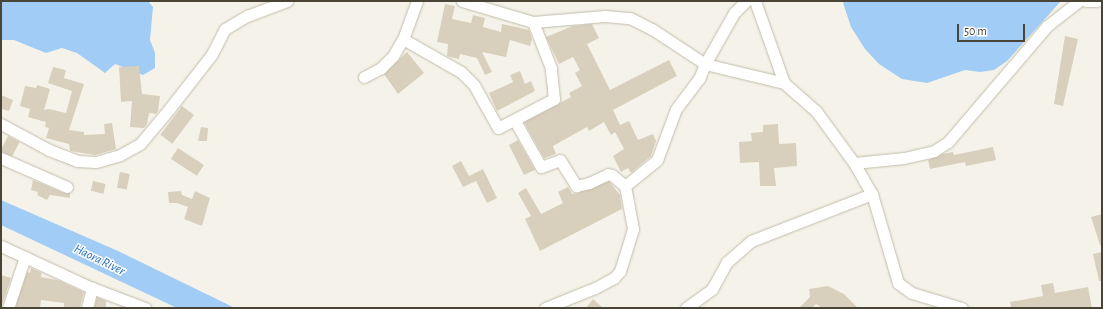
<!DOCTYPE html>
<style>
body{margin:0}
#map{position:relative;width:1103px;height:309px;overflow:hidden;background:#f5f3e9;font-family:"Alegreya Sans",sans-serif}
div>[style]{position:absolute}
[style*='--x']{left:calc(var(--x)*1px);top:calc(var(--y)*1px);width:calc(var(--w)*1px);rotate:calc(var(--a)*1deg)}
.water>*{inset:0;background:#a1ccf6}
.building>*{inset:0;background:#d8d0bd;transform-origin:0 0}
.roads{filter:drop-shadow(0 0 1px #c2bcaa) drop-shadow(0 0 1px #c2bcaa)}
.minor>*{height:11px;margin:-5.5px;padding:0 5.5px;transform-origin:5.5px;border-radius:5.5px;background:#fff}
span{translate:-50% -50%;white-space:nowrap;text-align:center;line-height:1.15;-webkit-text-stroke:3px #fff;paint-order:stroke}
.water-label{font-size:13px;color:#2670bf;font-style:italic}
.frame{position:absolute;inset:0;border:2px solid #4a4436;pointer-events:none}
.scale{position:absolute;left:957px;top:24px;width:68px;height:18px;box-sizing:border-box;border:2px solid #4a4436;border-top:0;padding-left:5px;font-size:12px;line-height:14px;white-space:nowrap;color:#4a4436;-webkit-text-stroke:3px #fff;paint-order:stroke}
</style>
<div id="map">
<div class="water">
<i style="clip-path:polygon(1px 1px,148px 1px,153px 7px,150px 40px,155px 53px,155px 68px,143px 75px,115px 64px,105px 73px,77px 53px,62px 48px,46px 53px,14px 40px,1px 40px)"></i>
<i style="clip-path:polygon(845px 1px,1061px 1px,1007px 61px,994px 70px,980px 72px,965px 70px,927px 83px,902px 79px,879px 64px,865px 49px,851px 27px,843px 3px)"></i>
<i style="clip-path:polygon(1px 200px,118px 251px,235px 308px,177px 308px,1px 225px)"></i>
</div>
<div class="building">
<i style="clip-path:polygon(445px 4px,455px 6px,452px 19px,471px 23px,473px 15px,485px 18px,483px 27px,501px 32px,502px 24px,529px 30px,532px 39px,530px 46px,510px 40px,506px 57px,482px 52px,492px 72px,485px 75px,477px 58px,460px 54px,459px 59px,447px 56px,448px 44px,437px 42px)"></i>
<i style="clip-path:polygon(592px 24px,599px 38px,587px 44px,610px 90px,669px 60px,677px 76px,613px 110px,620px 125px,629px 121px,638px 140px,653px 134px,656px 141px,651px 156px,631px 173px,628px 168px,621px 172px,613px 156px,624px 149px,615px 132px,611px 135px,604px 122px,589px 131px,587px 127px,553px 146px,556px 154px,544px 158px,524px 122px,571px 97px,569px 93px,582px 86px,575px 73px,580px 70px,573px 57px,559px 64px,546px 37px,573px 26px)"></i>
<i style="clip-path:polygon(1065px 36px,1078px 39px,1063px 106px,1054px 104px)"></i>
<i style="clip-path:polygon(407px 52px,424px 73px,398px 94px,384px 74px)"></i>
<i style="clip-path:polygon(139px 66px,142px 94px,160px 96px,158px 111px,156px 114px,149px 113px,147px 124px,144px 128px,130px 127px,132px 101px,121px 102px,119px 67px)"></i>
<i style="clip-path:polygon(53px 67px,66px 70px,64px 78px,84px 84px,69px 130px,84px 132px,84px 135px,105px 134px,104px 124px,112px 123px,116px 149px,95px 155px,70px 151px,69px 144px,46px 138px,49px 128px,45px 127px,46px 122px,28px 117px,30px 109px,20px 106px,25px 86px,36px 88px,37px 85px,50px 89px,44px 110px,49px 109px,66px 113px,72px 91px,48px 83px)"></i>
<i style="clip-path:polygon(520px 71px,525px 84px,531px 81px,535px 91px,497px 111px,489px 93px,513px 82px,510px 75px)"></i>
<i style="clip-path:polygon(1px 95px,13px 100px,9px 111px,1px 109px)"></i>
<i style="left:182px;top:106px;width:15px;height:36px;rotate:37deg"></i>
<i style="clip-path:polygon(778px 124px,779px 144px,796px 143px,797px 166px,774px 168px,776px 186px,760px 186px,759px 162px,740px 163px,739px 142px,752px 141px,751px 133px,763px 132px,763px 125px)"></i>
<i style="clip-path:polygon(201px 127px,208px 128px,207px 141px,198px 141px)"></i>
<i style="left:8px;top:136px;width:13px;height:17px;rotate:27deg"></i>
<i style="clip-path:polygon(518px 140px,535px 170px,524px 175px,509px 145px)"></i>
<i style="clip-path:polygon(993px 147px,996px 160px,966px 166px,965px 162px,930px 169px,928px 160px,942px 154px,953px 152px,954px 155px)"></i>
<i style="left:178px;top:148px;width:31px;height:13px;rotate:33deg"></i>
<i style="clip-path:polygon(461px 161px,469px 176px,483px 169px,497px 198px,487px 203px,476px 181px,463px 187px,452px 166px)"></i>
<i style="left:120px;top:172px;width:10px;height:16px;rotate:11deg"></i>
<i style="clip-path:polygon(33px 180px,64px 193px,70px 193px,70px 198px,50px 195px,47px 200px,37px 195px,38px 192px,31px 190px)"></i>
<i style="left:93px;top:181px;width:13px;height:10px;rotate:13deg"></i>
<i style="clip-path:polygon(609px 181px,620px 195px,622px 209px,540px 251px,525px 219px,531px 216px,518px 193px,526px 188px,541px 214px,563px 203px,558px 192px,568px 187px,572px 194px,578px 193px)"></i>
<i style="clip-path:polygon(181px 191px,182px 195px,192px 199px,195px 191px,210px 198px,202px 226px,184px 219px,188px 207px,177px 203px,169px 203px,168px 192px)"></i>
<i style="clip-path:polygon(1102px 214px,1102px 245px,1100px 245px,1091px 217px)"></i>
<i style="clip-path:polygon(1102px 252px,1102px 281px,1099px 281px,1093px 254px)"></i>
<i style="clip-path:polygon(31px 268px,42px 273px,41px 277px,57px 280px,84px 292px,80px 308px,64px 308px,64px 303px,41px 300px,40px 308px,15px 308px,27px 272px,30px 273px)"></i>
<i style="clip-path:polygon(1px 275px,11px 278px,1px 308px)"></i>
<i style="clip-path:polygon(1053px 283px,1055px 293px,1088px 287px,1092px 308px,1011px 308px,1010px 302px,1043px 296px,1041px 285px)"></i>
<i style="clip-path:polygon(828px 286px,844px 294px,858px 308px,822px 308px,816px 304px,812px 308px,799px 308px,810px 297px,809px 289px)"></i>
<i style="clip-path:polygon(97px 297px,106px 301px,106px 308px,94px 308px)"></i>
<i style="clip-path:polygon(593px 299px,603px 308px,586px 308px)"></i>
</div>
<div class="roads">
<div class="minor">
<i style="--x:417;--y:1;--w:40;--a:110.2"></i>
<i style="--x:403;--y:39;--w:67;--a:29.6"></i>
<i style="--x:461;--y:72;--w:18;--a:45"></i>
<i style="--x:474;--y:85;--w:49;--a:60.8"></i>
<i style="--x:498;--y:128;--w:63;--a:-27.4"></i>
<i style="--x:554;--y:99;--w:31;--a:-96"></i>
<i style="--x:551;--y:68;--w:49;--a:-111.4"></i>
<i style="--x:462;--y:1;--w:74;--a:16.5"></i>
<i style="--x:533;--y:22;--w:72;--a:-4.8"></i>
<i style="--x:605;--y:16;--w:25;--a:5"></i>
<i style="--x:630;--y:18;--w:25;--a:27"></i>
<i style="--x:652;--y:29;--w:64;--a:33.4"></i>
<i style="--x:705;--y:64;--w:59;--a:-60.4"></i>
<i style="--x:734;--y:13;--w:17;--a:-45"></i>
<i style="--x:755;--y:1;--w:87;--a:70.5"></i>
<i style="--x:1086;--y:1;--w:11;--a:0"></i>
<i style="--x:364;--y:77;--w:19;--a:-28"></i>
<i style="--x:381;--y:68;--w:17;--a:-45"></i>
<i style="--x:393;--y:56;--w:20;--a:-60"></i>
<i style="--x:515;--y:121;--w:53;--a:60.5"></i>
<i style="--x:541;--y:167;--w:20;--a:-20"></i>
<i style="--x:560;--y:160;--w:31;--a:58"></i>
<i style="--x:576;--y:186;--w:13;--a:-13"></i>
<i style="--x:589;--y:183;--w:21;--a:-25"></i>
<i style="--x:608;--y:174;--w:4;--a:14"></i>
<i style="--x:612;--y:175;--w:17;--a:40"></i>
<i style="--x:1;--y:124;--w:55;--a:28.4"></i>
<i style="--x:49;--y:150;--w:30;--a:21"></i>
<i style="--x:77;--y:161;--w:19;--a:3"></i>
<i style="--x:96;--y:162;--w:25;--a:-16"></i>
<i style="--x:120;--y:155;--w:23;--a:-29"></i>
<i style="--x:140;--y:144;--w:47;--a:-50.2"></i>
<i style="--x:170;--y:108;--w:68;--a:-52.1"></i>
<i style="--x:212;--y:54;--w:28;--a:-63"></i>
<i style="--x:225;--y:29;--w:26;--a:-31"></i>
<i style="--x:247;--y:16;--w:43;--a:-20.6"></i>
<i style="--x:1;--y:158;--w:72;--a:23.7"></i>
<i style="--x:854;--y:163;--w:50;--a:-5.7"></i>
<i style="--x:904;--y:158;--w:31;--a:-13"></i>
<i style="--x:934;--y:151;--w:17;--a:-33"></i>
<i style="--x:948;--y:142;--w:153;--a:-49.5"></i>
<i style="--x:1047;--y:26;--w:41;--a:-38"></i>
<i style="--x:1;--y:246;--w:100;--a:24.8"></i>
<i style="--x:92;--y:288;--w:57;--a:20.7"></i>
<i style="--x:8;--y:308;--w:54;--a:-71.6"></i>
<i style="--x:87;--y:308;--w:21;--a:-76"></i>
<i style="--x:545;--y:308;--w:54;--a:-21.8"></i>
<i style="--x:595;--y:288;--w:21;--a:-28"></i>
<i style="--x:614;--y:278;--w:9;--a:-49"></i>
<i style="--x:620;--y:271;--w:44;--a:-72.8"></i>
<i style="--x:633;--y:229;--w:44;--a:-100.5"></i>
<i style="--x:625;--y:186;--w:41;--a:-39.1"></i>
<i style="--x:657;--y:160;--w:54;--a:-69.6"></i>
<i style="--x:676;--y:109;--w:38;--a:-53"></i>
<i style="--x:699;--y:79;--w:16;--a:-68"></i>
<i style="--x:705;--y:64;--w:81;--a:13.5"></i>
<i style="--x:784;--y:83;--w:43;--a:41.2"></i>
<i style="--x:816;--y:111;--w:64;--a:53.8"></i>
<i style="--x:854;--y:163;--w:36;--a:60"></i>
<i style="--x:872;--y:194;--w:93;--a:73.7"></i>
<i style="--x:898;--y:283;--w:17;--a:36"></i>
<i style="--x:912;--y:293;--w:52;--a:16.7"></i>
<i style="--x:686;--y:308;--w:32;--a:-36"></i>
<i style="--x:712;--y:289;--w:31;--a:-61"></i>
<i style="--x:727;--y:262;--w:32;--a:-41"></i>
<i style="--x:751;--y:241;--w:130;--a:-21.2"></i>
</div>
</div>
<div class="water-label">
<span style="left:99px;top:261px;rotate:26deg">Haora River</span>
</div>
<div class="frame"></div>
<div class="scale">50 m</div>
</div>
